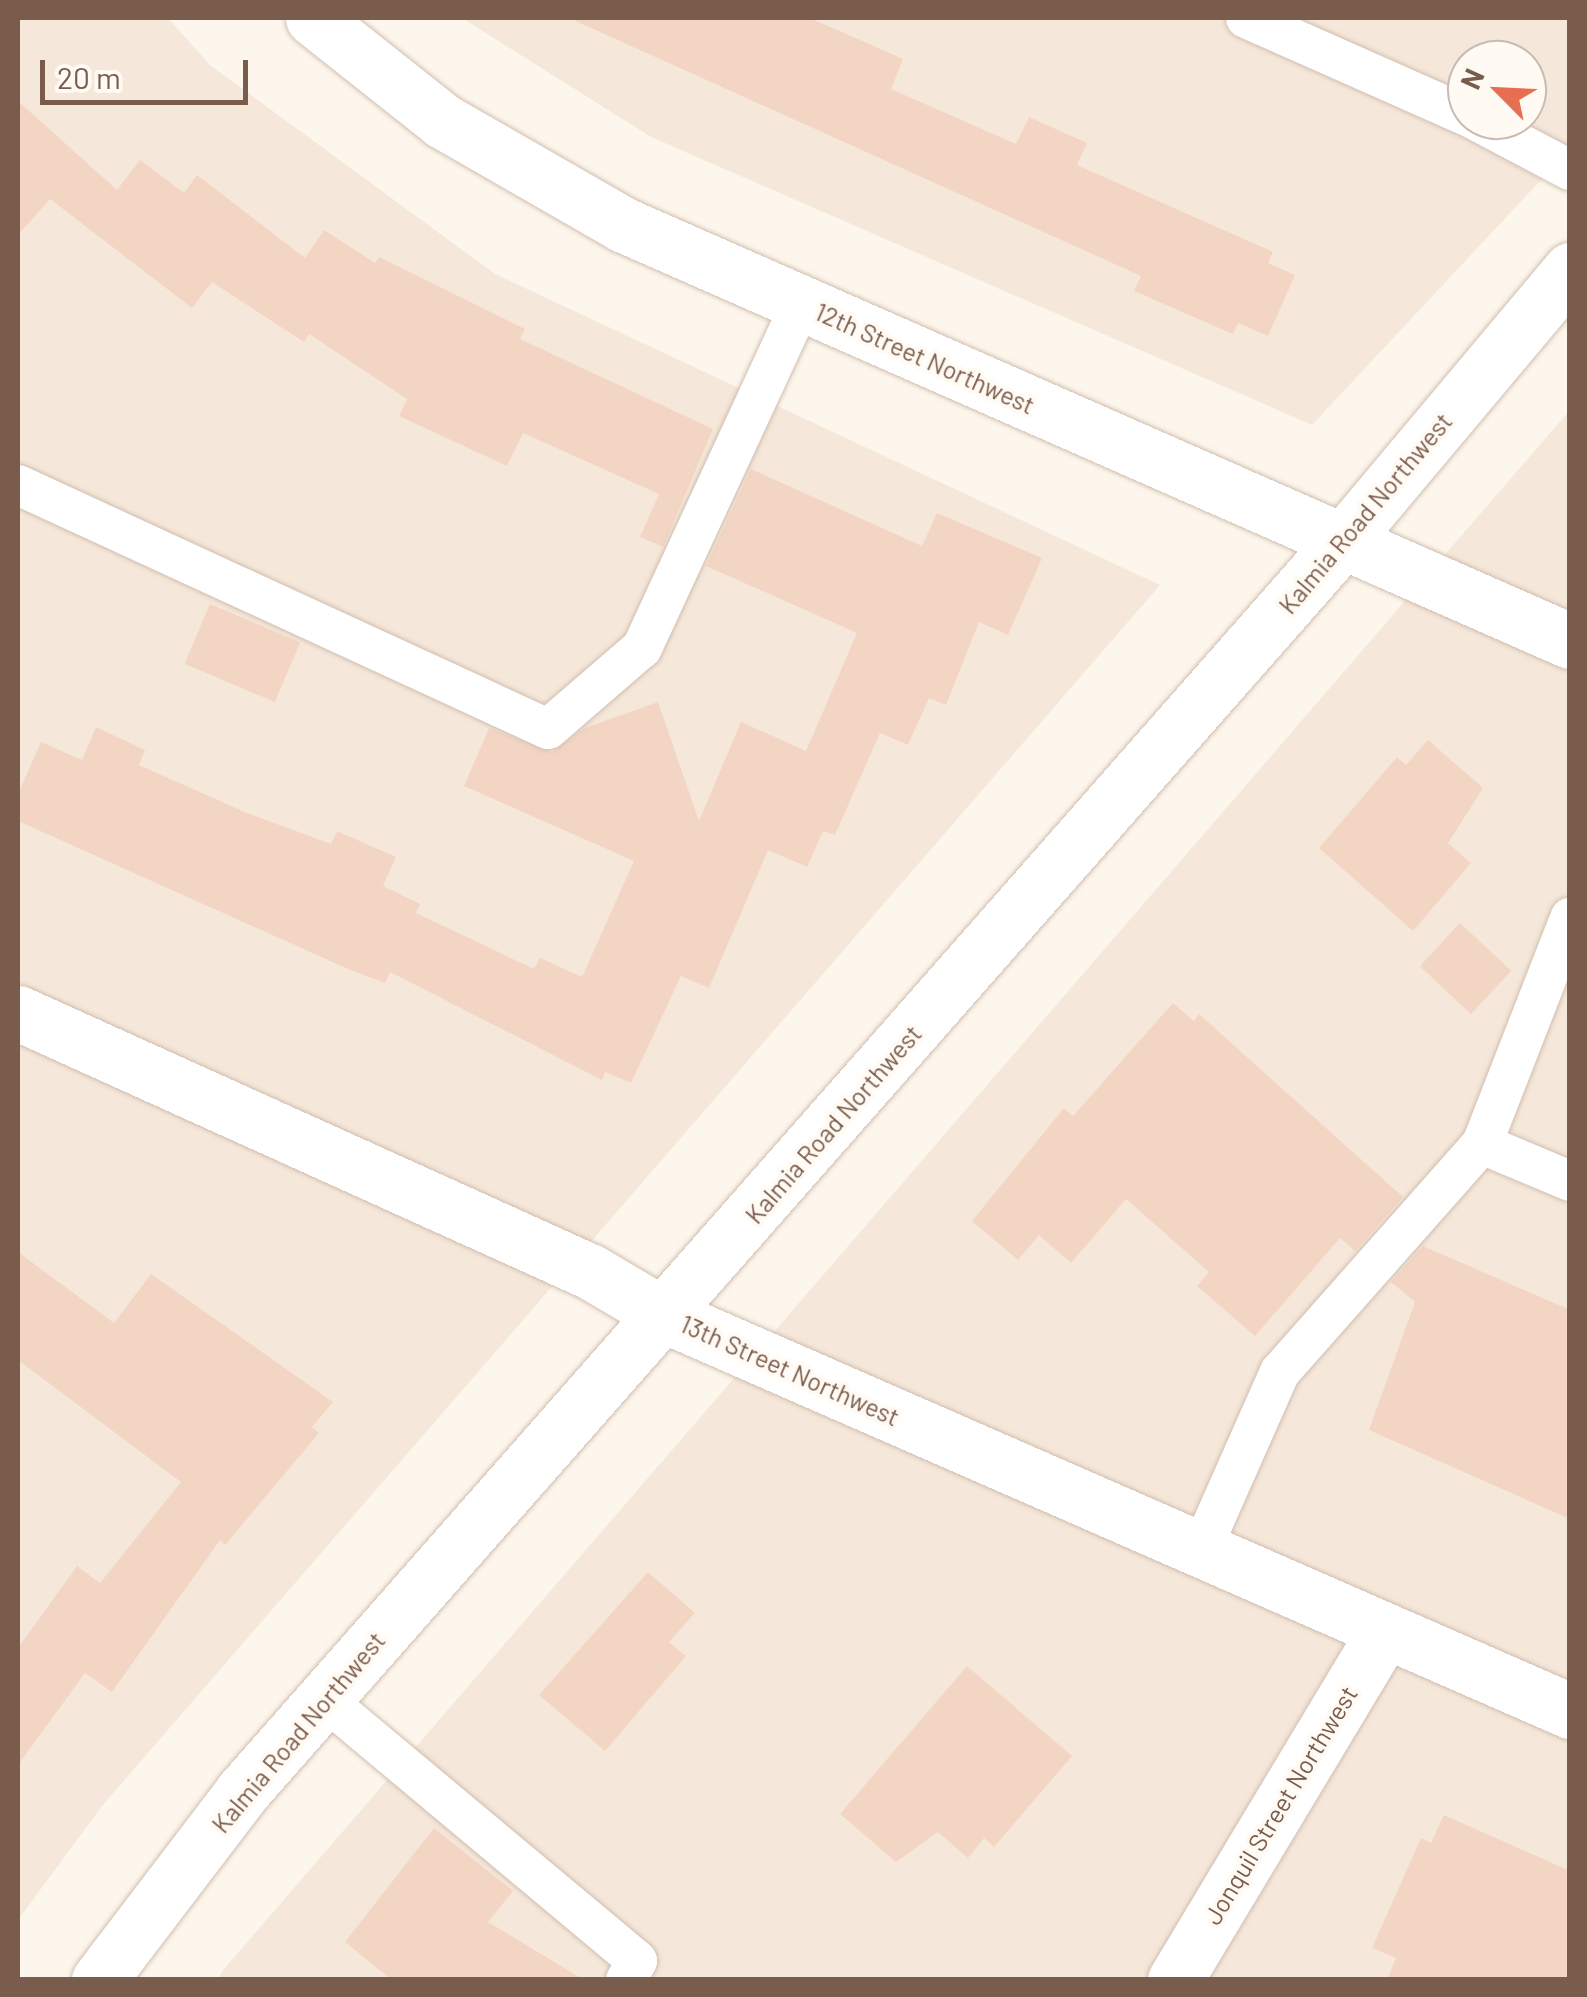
<!DOCTYPE html>
<style>
body{margin:0}
#map{position:relative;width:1587px;height:1997px;overflow:hidden;background:#fdf6ec;font-family:Barlow,sans-serif}
div>[style]{position:absolute}
[style*='--x']{left:calc(var(--x)*1px);top:calc(var(--y)*1px);width:calc(var(--w)*1px);rotate:calc(var(--a)*1deg)}
.residential>*{inset:0;background:#f5e8da}
.building>*{inset:0;background:#f3d5c3;transform-origin:0 0}
.roads{filter:drop-shadow(0 0 2px #d1beb0) drop-shadow(0 0 2px #d1beb0)}
.service>*{height:40px;margin:-20px;padding:0 20px;transform-origin:20px;border-radius:20px;background:#fff}
.minor>*{height:55px;margin:-27.5px;padding:0 27.5px;transform-origin:27.5px;border-radius:27.5px;background:#fff}
.tertiary>*{height:55px;margin:-27.5px;padding:0 27.5px;transform-origin:27.5px;border-radius:27.5px;background:#fff}
span{translate:-50% -50%;white-space:nowrap;text-align:center;line-height:1.15;-webkit-text-stroke:8px #fffaf3;paint-order:stroke}
.street-label{font-size:25px;color:#7a5c4d}
.frame{position:absolute;inset:0;border:20px solid #7a5c4d;pointer-events:none}
.north{position:absolute;left:1447px;top:40px;width:100px;height:100px;box-sizing:border-box;background:#fffaf3;border:2px solid #cabbb1;border-radius:50%;rotate:294deg;font-size:28px;font-weight:700;line-height:40px;text-align:center;color:#7a5c4d}
.north::after{content:'';display:block;margin:auto;width:35px;height:45px;background:#e76f51;clip-path:polygon(50% 0,100% 100%,50% 72%,0 100%)}
.scale{position:absolute;left:40px;top:60px;width:208px;height:45px;box-sizing:border-box;border:5px solid #7a5c4d;border-top:0;padding-left:12px;font-size:30px;line-height:35px;white-space:nowrap;color:#7a5c4d;-webkit-text-stroke:8px #fffaf3;paint-order:stroke}
</style>
<div id="map">
<div class="residential">
<i style="clip-path:polygon(18px 18px,168px 18px,210px 65px,495px 274px,1160px 585px,102px 1806px,18px 1920px)"></i>
<i style="clip-path:polygon(evenodd,462px 18px,1569px 18px,1569px 150px,1312px 425px,651px 137px,462px 18px,1467px 60px,1527px 60px,1527px 120px,1467px 120px,1467px 60px)"></i>
<i style="clip-path:polygon(1569px 411px,1569px 1979px,217px 1980px,224px 1969px)"></i>
</div>
<div class="building">
<i style="clip-path:polygon(569px 18px,810px 18px,903px 59px,891px 89px,1016px 144px,1029px 117px,1087px 143px,1077px 165px,1273px 252px,1268px 263px,1295px 275px,1268px 336px,1238px 323px,1233px 334px,1134px 291px,1141px 276px)"></i>
<i style="clip-path:polygon(18px 101px,117px 190px,140px 160px,184px 193px,197px 175px,305px 258px,324px 230px,375px 263px,379px 257px,525px 329px,520px 339px,713px 429px,663px 547px,640px 537px,659px 494px,523px 433px,507px 466px,399px 416px,407px 399px,309px 334px,304px 342px,212px 282px,192px 308px,50px 199px,18px 235px)"></i>
<i style="clip-path:polygon(751px 469px,922px 546px,937px 513px,1042px 558px,1008px 635px,979px 622px,946px 705px,929px 698px,908px 745px,880px 733px,835px 835px,823px 831px,807px 867px,768px 850px,709px 988px,681px 976px,631px 1083px,605px 1072px,602px 1080px,390px 972px,385px 983px,348px 969px,18px 821px,18px 794px,41px 742px,82px 760px,96px 727px,145px 750px,139px 765px,247px 813px,331px 844px,337px 831px,396px 857px,383px 886px,420px 904px,416px 913px,534px 969px,540px 958px,582px 977px,634px 861px,464px 786px,489px 728px,552px 752px,585px 728px,658px 702px,699px 821px,741px 722px,806px 751px,857px 633px,706px 566px)"></i>
<i style="left:210px;top:604px;width:98px;height:65px;rotate:23deg"></i>
<i style="clip-path:polygon(1428px 740px,1483px 788px,1448px 843px,1471px 863px,1413px 931px,1319px 848px,1397px 757px,1406px 765px)"></i>
<i style="left:1460px;top:923px;width:70px;height:59px;rotate:43deg"></i>
<i style="clip-path:polygon(1173px 1003px,1194px 1021px,1199px 1014px,1403px 1197px,1355px 1251px,1340px 1238px,1255px 1336px,1197px 1286px,1209px 1272px,1126px 1199px,1071px 1263px,1039px 1235px,1018px 1260px,972px 1221px,1064px 1108px,1073px 1116px)"></i>
<i style="clip-path:polygon(1423px 1246px,1570px 1310px,1570px 1519px,1369px 1430px,1415px 1302px,1391px 1282px)"></i>
<i style="clip-path:polygon(18px 1252px,114px 1323px,151px 1274px,333px 1402px,312px 1427px,319px 1433px,225px 1545px,220px 1540px,112px 1692px,85px 1673px,18px 1765px,18px 1648px,77px 1566px,100px 1583px,181px 1482px,18px 1360px)"></i>
<i style="clip-path:polygon(648px 1572px,695px 1613px,669px 1642px,686px 1656px,605px 1751px,539px 1695px)"></i>
<i style="clip-path:polygon(967px 1666px,1072px 1756px,994px 1847px,984px 1838px,968px 1858px,938px 1832px,896px 1862px,840px 1814px)"></i>
<i style="clip-path:polygon(1444px 1815px,1570px 1871px,1570px 1980px,1387px 1980px,1396px 1958px,1372px 1948px,1421px 1838px,1431px 1843px)"></i>
<i style="clip-path:polygon(434px 1828px,513px 1891px,488px 1922px,584px 1980px,392px 1980px,345px 1942px)"></i>
</div>
<div class="roads">
<div class="service">
<i style="--x:1246;--y:18;--w:242;--a:23.9"></i>
<i style="--x:1475;--y:120;--w:107;--a:27.8"></i>
<i style="--x:18;--y:485;--w:583;--a:24.72"></i>
<i style="--x:548;--y:729;--w:124;--a:-40.8"></i>
<i style="--x:642;--y:648;--w:379;--a:-65.2"></i>
<i style="--x:1482;--y:1144;--w:95;--a:22.8"></i>
<i style="--x:1201;--y:1550;--w:195;--a:-66.1"></i>
<i style="--x:1280;--y:1372;--w:305;--a:-48.5"></i>
<i style="--x:1482;--y:1144;--w:243;--a:-68.7"></i>
<i style="--x:324;--y:1699;--w:408;--a:39.9"></i>
<i style="--x:637;--y:1961;--w:22;--a:120"></i>
</div>
<div class="minor">
<i style="--x:313;--y:18;--w:166;--a:38.4"></i>
<i style="--x:443;--y:121;--w:209;--a:29.9"></i>
<i style="--x:624;--y:225;--w:1033;--a:23.74"></i>
<i style="--x:18;--y:1013;--w:629;--a:24.32"></i>
<i style="--x:591;--y:1272;--w:85;--a:30.5"></i>
<i style="--x:664;--y:1315;--w:989;--a:23.61"></i>
<i style="--x:1175;--y:1980;--w:407;--a:-59"></i>
</div>
<div class="tertiary">
<i style="--x:99;--y:1980;--w:236;--a:-52.7"></i>
<i style="--x:242;--y:1792;--w:1666;--a:-48.65"></i>
<i style="--x:1343;--y:541;--w:354;--a:-50"></i>
</div>
</div>
<div class="street-label">
<span style="left:925px;top:358px;rotate:24deg">12th Street Northwest</span>
<span style="left:1365px;top:513px;rotate:-50deg">Kalmia Road Northwest</span>
<span style="left:833px;top:1124px;rotate:-49deg">Kalmia Road Northwest</span>
<span style="left:790px;top:1370px;rotate:24deg">13th Street Northwest</span>
<span style="left:298px;top:1732px;rotate:-50deg">Kalmia Road Northwest</span>
<span style="left:1280px;top:1805px;rotate:-59deg">Jonquil Street Northwest</span>
</div>
<div class="frame"></div>
<div class="north">N</div>
<div class="scale">20 m</div>
</div>
